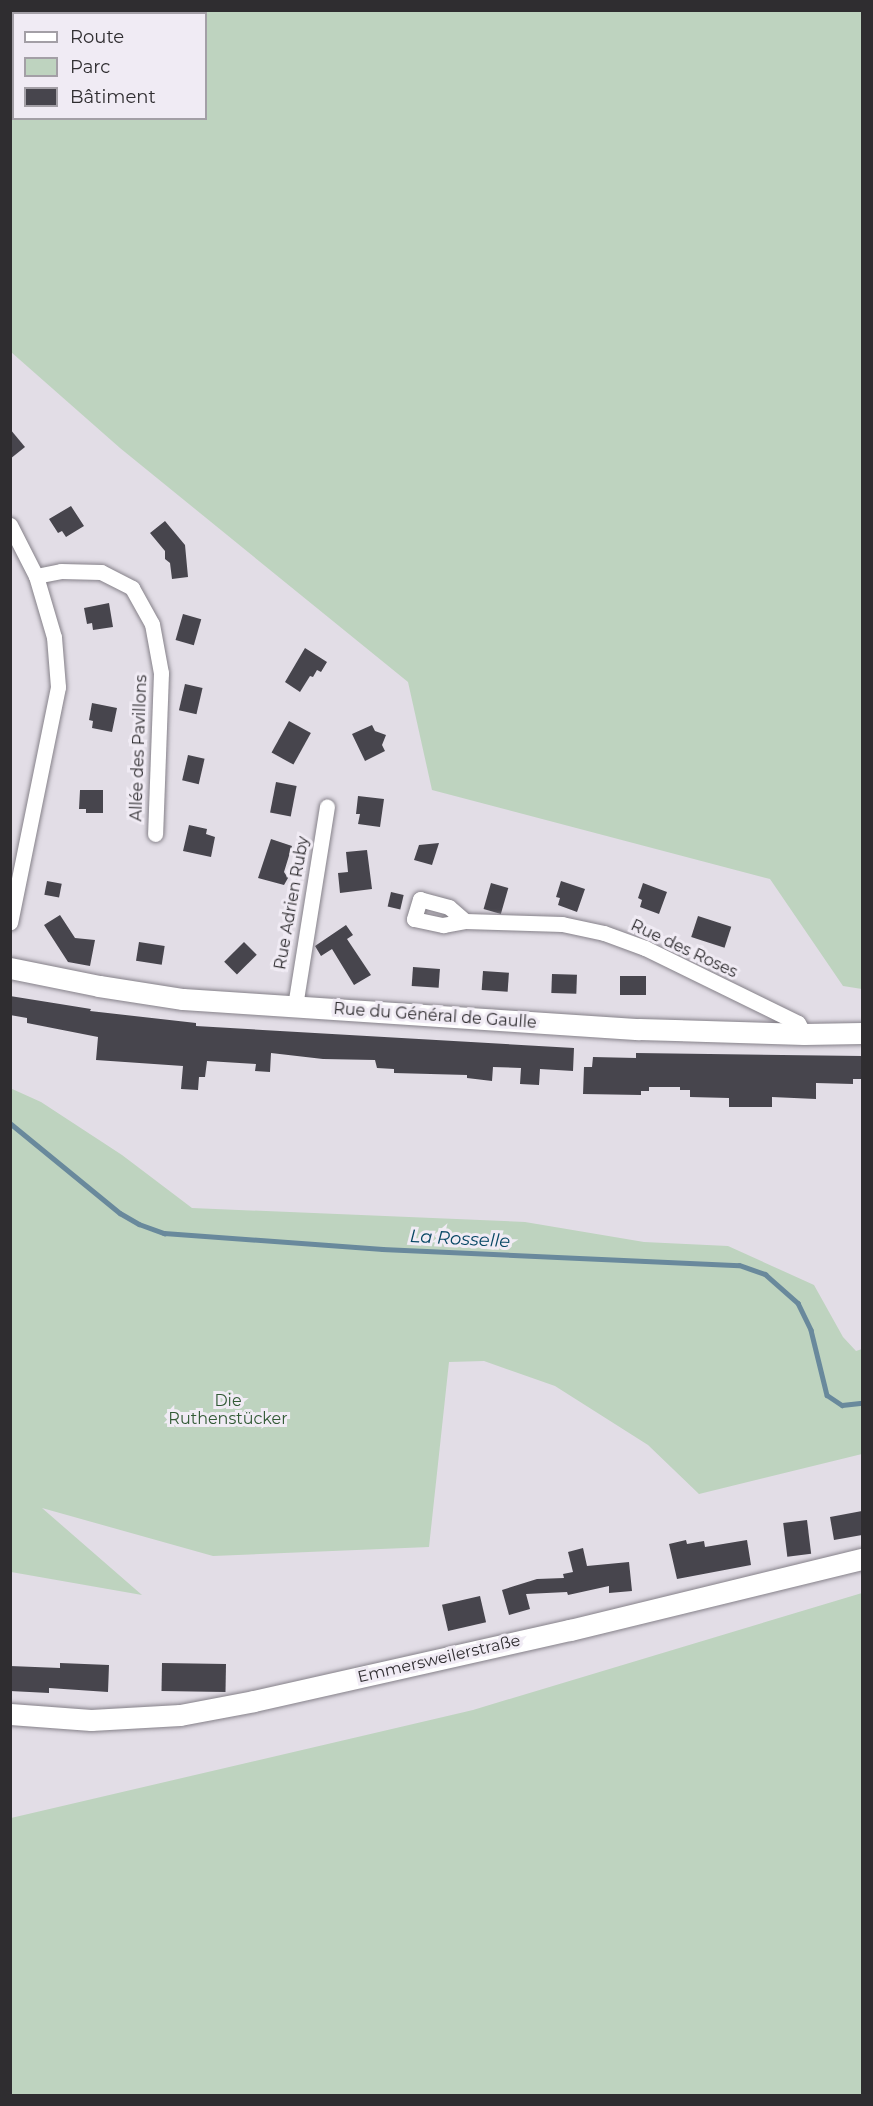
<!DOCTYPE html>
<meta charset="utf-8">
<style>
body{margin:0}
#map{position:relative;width:873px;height:2106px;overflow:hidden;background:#e2dde6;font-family:Montserrat,sans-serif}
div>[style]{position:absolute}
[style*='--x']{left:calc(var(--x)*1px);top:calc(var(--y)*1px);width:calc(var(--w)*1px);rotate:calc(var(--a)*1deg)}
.green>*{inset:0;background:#bed3bf}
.stream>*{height:4.5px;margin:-2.25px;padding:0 2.25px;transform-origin:2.25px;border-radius:2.25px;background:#69899c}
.building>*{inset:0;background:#47454d;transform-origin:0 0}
.roads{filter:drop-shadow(0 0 2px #858189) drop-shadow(0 0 2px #858189)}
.street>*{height:15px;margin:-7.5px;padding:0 7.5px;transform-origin:7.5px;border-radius:7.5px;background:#fff}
.secondary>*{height:21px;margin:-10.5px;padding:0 10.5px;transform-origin:10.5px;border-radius:10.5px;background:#fff}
span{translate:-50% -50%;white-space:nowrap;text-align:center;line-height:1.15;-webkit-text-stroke:6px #f0ebf4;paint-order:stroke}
.street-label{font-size:16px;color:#2f2d30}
.park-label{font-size:16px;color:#315934}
.water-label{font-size:18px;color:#074764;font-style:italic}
.frame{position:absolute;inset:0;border:12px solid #2f2d30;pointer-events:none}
.legend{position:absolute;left:12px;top:12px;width:195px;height:108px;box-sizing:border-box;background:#f0ebf4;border:2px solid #a39fa6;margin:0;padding:8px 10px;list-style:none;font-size:18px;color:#2f2d30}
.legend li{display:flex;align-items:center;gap:12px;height:30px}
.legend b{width:30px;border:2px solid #a39fa6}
</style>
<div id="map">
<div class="green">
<i style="clip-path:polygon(evenodd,11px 10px,862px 11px,862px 989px,843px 986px,770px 879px,432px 790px,408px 682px,120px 448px,11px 352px,11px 10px,14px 14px,206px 14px,206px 118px,14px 118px,14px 14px)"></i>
<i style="clip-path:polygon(10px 1088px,41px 1102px,122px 1155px,192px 1208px,525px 1222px,644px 1242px,728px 1246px,814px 1285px,843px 1337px,856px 1351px,862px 1349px,862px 1454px,699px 1494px,648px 1445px,555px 1386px,484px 1361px,449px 1362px,429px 1547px,213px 1556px,42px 1508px,142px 1595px,11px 1572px)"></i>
<i style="clip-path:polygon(862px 1593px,862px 2095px,11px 2095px,11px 1818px,473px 1710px)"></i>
</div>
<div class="stream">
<i style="--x:10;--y:1123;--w:142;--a:39.3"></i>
<i style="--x:120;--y:1213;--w:22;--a:30"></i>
<i style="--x:139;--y:1224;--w:27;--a:20"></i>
<i style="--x:164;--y:1233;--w:219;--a:4.2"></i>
<i style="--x:382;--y:1249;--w:357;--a:2.6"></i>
<i style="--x:739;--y:1265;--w:28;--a:19"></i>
<i style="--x:765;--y:1274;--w:44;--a:41.3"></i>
<i style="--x:798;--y:1303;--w:30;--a:64"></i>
<i style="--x:811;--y:1330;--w:67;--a:76.2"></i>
<i style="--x:827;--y:1395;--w:18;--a:34"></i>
<i style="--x:842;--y:1405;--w:20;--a:-6"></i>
</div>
<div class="building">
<i style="clip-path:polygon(10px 429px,25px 447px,10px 459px)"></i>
<i style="clip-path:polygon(71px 506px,84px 526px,66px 537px,62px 531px,58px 533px,49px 519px)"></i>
<i style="clip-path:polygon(165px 521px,185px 545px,188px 577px,172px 579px,170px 563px,165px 559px,165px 551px,150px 533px)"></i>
<i style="clip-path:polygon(109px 603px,113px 627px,93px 630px,92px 623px,87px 624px,84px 608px)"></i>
<i style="left:183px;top:614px;width:19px;height:27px;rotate:16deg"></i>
<i style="clip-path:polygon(305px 648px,327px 662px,321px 672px,317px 670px,313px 677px,310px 676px,300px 692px,285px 682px)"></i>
<i style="left:185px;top:684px;width:18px;height:27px;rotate:13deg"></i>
<i style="clip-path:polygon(92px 703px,117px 708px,112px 732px,92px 728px,93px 721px,89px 720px)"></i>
<i style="left:289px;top:721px;width:25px;height:36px;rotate:29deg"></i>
<i style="clip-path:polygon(372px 725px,375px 731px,386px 735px,382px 745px,385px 751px,365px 761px,352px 734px)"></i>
<i style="left:188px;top:755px;width:17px;height:26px;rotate:13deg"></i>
<i style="left:276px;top:782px;width:21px;height:31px;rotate:11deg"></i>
<i style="clip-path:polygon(80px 790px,103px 790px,103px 813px,86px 813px,86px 809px,79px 809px)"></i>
<i style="clip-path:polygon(358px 796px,384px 799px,380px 827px,358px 824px,360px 814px,356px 814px)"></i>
<i style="clip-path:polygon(189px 825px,207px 829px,206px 834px,215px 837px,211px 857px,183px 851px)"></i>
<i style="clip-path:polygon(271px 839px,292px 846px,284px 872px,288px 878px,284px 885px,258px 878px)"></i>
<i style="clip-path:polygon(439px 843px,432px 865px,414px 860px,419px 845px)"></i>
<i style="clip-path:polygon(367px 850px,372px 889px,340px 893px,338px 873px,348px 872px,346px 852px)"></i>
<i style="left:47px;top:881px;width:15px;height:14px;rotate:11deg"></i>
<i style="clip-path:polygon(561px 881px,585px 889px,577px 912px,558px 905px,560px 898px,556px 897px)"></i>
<i style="left:491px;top:883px;width:18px;height:27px;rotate:16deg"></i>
<i style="clip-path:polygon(643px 883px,667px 892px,659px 914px,640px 907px,642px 900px,638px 898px)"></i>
<i style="left:391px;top:892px;width:13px;height:15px;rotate:13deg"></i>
<i style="clip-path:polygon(60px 915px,75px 938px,95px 940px,90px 966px,68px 962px,44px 925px)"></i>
<i style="left:698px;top:916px;width:35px;height:22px;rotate:18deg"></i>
<i style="clip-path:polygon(346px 925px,353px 935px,347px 939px,371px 975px,354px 985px,332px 949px,321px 956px,315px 946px)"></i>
<i style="left:139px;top:942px;width:26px;height:19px;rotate:9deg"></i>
<i style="left:244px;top:942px;width:18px;height:28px;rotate:45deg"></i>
<i style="left:413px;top:967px;width:27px;height:19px;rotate:4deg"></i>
<i style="left:483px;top:971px;width:26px;height:19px;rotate:4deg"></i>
<i style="left:552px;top:974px;width:25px;height:19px;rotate:2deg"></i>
<i style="left:620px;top:976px;width:26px;height:19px"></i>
<i style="clip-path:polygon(10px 996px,91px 1009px,90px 1011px,196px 1023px,196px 1026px,574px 1048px,573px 1071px,540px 1069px,539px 1085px,520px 1084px,521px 1068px,493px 1067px,492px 1081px,467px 1078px,467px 1075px,394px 1073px,394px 1069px,377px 1068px,375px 1060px,323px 1059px,271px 1053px,270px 1072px,255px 1071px,256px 1064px,207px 1061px,205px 1077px,199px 1077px,198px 1090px,181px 1089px,183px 1066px,96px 1060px,98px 1037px,27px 1023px,27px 1018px,10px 1015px)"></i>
<i style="clip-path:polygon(636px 1053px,862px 1056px,862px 1079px,853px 1079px,853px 1084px,816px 1083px,816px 1099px,772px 1097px,772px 1107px,729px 1107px,729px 1098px,690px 1097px,690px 1090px,680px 1090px,680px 1087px,649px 1087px,649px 1091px,641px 1091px,641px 1095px,583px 1094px,584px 1067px,592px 1067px,593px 1057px,636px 1058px)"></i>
<i style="clip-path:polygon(862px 1511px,862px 1535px,834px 1540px,830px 1517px)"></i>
<i style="left:807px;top:1520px;width:34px;height:24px;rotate:83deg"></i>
<i style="clip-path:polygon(686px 1540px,687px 1544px,704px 1541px,705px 1547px,747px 1540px,751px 1565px,677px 1579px,669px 1544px)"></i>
<i style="clip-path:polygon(583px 1548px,587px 1566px,629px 1562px,632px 1591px,609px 1593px,609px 1586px,568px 1595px,567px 1592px,526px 1594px,530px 1609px,509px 1615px,502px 1590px,537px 1579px,564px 1578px,563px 1574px,573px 1572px,568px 1552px)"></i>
<i style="left:480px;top:1596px;width:27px;height:39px;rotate:77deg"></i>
<i style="clip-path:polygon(60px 1663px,109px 1665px,108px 1692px,49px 1688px,49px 1693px,10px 1691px,10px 1666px,60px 1668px)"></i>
<i style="left:162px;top:1663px;width:64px;height:28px;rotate:1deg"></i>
</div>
<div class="roads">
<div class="street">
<i style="--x:10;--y:525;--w:57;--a:63"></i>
<i style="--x:36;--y:576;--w:64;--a:73.6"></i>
<i style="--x:54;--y:637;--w:50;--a:85.4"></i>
<i style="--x:58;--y:687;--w:240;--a:101.5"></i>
<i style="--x:36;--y:576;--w:25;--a:-11"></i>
<i style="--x:61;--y:571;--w:40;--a:1.4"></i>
<i style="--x:101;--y:572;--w:35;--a:27"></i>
<i style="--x:132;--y:588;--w:41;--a:60.9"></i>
<i style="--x:152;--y:624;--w:50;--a:79.6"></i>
<i style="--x:161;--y:673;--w:161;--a:92.1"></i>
<i style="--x:465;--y:921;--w:21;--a:-139"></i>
<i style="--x:449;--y:907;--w:30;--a:-165"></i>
<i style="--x:420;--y:899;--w:21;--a:107"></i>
<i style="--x:414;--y:919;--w:30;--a:12"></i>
<i style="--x:443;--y:925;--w:22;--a:-10"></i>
<i style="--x:465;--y:921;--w:97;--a:1.8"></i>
<i style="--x:562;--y:924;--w:43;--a:12.1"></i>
<i style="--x:604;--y:933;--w:44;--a:20.1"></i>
<i style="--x:645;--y:948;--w:170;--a:26.1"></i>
<i style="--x:798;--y:1023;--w:13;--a:61"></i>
<i style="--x:295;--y:1006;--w:202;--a:-80.9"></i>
</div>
<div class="secondary">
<i style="--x:10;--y:968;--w:91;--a:11.4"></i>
<i style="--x:99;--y:986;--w:85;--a:8.8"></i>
<i style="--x:183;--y:999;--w:457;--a:3.8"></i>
<i style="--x:639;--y:1029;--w:165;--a:1.7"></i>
<i style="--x:804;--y:1034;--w:58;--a:-1"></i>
<i style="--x:10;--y:1714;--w:81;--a:4.2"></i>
<i style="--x:91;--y:1720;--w:89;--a:-3.2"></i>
<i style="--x:180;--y:1715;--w:75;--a:-10.7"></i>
<i style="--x:254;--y:1701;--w:324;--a:-12.7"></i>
<i style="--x:570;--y:1630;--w:301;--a:-13.7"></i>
</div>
</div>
<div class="street-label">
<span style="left:139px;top:748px;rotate:-88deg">Allée des Pavillons</span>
<span style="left:292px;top:903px;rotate:-80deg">Rue Adrien Ruby</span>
<span style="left:684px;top:949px;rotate:25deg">Rue des Roses</span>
<span style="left:435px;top:1016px;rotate:4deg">Rue du Général de Gaulle</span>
<span style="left:439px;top:1659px;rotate:-13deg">Emmersweilerstraße</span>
</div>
<div class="park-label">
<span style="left:228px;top:1410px">Die<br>Ruthenstücker</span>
</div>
<div class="water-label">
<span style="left:460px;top:1239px;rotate:3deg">La Rosselle</span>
</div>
<div class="frame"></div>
<ul class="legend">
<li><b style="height:8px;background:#fff"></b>Route</li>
<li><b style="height:16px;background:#bed3bf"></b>Parc</li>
<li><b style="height:16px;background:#47454d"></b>Bâtiment</li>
</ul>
</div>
